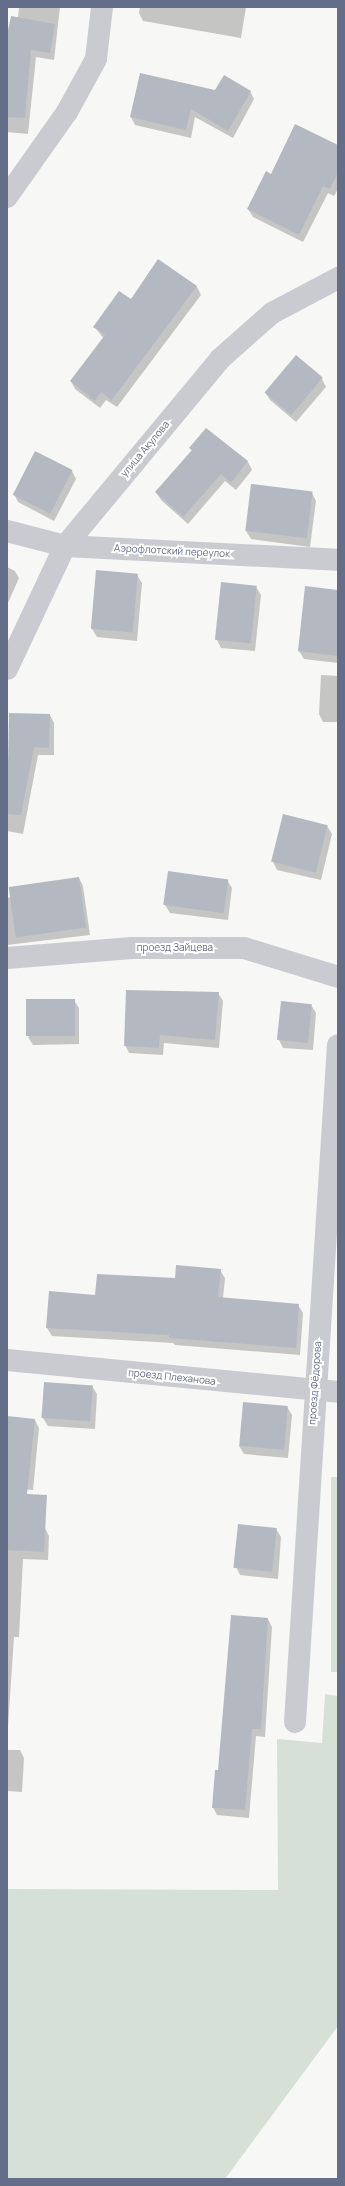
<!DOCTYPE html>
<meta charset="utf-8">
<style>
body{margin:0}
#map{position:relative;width:345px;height:2186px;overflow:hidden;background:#f7f8f5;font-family:Manrope,sans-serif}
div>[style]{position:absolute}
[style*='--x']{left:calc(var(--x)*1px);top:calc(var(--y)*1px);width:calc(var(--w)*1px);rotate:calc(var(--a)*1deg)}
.green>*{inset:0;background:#d7e0d6;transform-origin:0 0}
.shadow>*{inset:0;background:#0003}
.building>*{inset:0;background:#b4b8c1;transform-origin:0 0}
.street>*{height:22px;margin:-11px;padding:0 11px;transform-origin:11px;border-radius:11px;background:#cacbd0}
span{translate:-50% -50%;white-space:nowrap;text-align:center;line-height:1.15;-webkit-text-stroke:4px #fff;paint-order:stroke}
.street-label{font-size:10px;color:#656e88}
.frame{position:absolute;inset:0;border:8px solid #656e88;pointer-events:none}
</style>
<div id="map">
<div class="green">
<i style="left:331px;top:1477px;width:7px;height:195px"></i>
<i style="clip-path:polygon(325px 1694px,338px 1696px,338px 2026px,225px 2179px,7px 2179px,7px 1889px,278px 1890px,277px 1739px,322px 1743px)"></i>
</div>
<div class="shadow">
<i style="clip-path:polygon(19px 7px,60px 7px,54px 60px,36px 57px,28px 134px,7px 132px,7px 41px,18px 18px)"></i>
<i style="clip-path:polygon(140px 7px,246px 7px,241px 38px,143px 21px,139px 13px)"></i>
<i style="clip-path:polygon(250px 91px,254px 99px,233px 138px,195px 117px,191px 138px,135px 125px,131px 117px,216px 92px)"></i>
<i style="clip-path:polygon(338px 146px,338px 189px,334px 196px,328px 193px,303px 242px,253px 217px,248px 209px,272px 175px)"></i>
<i style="clip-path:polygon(158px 260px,197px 287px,201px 295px,117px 407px,106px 400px,100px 408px,75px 389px,71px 381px,104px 339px,95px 327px,131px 300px)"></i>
<i style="clip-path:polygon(322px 379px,326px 387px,296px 422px,270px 400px,265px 392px)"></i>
<i style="clip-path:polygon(207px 429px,248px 462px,252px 470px,236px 490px,225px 481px,188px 524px,161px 500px,156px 492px,192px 451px,190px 448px)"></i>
<i style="clip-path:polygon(36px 452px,72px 471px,76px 479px,54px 521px,18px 502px,14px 494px)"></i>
<i style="clip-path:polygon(252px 485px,312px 493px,316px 501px,310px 547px,251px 539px,246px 531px)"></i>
<i style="clip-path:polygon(7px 567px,15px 571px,19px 578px,7px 605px)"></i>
<i style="clip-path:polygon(137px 575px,142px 583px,137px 641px,97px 637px,92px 629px)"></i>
<i style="clip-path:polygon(256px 587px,261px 595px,255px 651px,221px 648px,217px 640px)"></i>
<i style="clip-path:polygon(338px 591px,338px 663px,304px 659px,299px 651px)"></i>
<i style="clip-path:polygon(321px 675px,338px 676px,338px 722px,323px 722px,319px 714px)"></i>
<i style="clip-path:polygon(50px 715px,54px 723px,54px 755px,38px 755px,23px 834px,7px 831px,7px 783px)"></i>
<i style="clip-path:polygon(327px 826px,332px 834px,321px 880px,277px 870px,273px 862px)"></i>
<i style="clip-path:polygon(79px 878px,83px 886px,90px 935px,7px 945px,7px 898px)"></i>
<i style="clip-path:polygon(227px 880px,232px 888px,228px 920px,170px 913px,165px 905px)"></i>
<i style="clip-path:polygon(218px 993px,223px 1001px,219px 1048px,164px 1043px,163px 1055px,129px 1053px,125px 1045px)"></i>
<i style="clip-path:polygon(74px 1000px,79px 1008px,79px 1044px,33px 1045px,28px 1037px)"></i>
<i style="clip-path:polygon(311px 1005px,316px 1013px,313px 1050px,283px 1048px,279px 1040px)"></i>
<i style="clip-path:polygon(220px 1270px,225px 1278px,223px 1299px,298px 1305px,303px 1313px,300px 1355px,175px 1345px,173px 1343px,52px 1336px,47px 1328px,50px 1292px,96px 1296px)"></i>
<i style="clip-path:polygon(92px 1386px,97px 1394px,95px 1429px,48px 1426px,43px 1418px)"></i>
<i style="clip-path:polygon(287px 1407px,292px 1415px,288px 1458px,244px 1454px,239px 1446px)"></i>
<i style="clip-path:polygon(7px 1417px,35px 1420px,39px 1428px,33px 1490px,7px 1488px)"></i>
<i style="clip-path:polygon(7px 1525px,45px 1528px,49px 1536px,48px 1560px,23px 1559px,19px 1637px,14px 1637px,7px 1742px)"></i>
<i style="clip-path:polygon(276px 1529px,281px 1537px,278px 1579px,240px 1575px,236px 1567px)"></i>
<i style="clip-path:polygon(268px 1619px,272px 1627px,265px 1737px,256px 1736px,249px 1818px,217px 1815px,213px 1807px,219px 1771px)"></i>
<i style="clip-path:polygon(7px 1750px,20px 1750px,24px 1758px,22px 1792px,7px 1791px)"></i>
</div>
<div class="building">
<i style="clip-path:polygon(11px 16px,55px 24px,50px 53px,31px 50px,25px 118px,7px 117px,7px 35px)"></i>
<i style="clip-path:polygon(140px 73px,215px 90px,224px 75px,251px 91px,228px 131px,191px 109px,186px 130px,130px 117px)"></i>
<i style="clip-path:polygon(295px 124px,338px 145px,338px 172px,330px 189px,323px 186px,299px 235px,247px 209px,266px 171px,271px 174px)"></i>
<i style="clip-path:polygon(158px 259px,197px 286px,112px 400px,101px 392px,95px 401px,70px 381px,105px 335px,93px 327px,119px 291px,131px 299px)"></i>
<i style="left:296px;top:355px;width:35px;height:49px;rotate:40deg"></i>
<i style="clip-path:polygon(206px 428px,248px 461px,231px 483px,221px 474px,183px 517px,155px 492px,192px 450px,189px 448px)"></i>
<i style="left:35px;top:451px;width:42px;height:49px;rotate:27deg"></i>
<i style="left:251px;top:484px;width:62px;height:47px;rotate:7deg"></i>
<i style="left:96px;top:570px;width:42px;height:59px;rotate:5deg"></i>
<i style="left:221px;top:582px;width:36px;height:58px;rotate:6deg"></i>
<i style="clip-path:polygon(305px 586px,338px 590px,338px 656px,298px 651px)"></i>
<i style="clip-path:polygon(9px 713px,50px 714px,49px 748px,34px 747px,21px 815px,7px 814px)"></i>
<i style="left:283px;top:814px;width:46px;height:49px;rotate:14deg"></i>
<i style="left:168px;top:871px;width:61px;height:34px;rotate:8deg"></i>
<i style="left:79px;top:877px;width:51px;height:71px;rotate:82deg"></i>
<i style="clip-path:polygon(126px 990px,219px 992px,215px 1040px,160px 1035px,159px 1048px,124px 1046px)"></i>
<i style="left:75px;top:999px;width:37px;height:49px;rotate:90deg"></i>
<i style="left:281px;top:1001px;width:31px;height:39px;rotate:6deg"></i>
<i style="clip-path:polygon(176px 1265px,221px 1269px,218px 1297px,299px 1304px,296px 1348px,169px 1338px,169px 1335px,46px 1328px,49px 1291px,95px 1295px,97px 1274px,175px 1278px)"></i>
<i style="left:44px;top:1382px;width:49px;height:36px;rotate:4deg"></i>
<i style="left:243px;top:1402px;width:45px;height:44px;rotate:5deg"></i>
<i style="clip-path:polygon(7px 1416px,35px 1419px,27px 1494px,47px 1495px,44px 1552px,7px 1550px)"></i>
<i style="left:238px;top:1524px;width:39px;height:44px;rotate:6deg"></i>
<i style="clip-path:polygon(231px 1615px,268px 1618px,261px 1729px,252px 1729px,245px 1810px,212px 1808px,215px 1770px,218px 1770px)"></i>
</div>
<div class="street">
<i style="--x:7;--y:197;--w:104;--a:-54.8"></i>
<i style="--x:67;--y:112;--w:60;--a:-61.3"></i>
<i style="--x:96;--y:59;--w:52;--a:-83.4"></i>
<i style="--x:7;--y:531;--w:60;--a:14.5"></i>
<i style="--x:65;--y:546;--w:273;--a:2.9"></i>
<i style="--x:7;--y:669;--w:136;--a:-64.8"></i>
<i style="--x:65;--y:546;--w:243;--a:-50.3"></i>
<i style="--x:220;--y:359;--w:69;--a:-41.5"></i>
<i style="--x:272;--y:313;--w:75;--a:-27.9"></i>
<i style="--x:7;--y:958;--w:125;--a:-4.6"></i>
<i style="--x:132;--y:948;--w:112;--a:0"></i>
<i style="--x:244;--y:948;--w:98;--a:17.1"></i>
<i style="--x:7;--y:1360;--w:333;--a:5.5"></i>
<i style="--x:295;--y:1722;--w:678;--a:-86.37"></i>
</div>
<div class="street-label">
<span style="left:145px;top:449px;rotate:-50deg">улица Акулова</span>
<span style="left:172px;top:551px;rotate:3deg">Аэрофлотский переулок</span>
<span style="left:175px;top:948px">проезд Зайцева</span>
<span style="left:172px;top:1377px;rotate:6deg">проезд Плеханова</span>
<span style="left:315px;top:1383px;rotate:-86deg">проезд Фёдорова</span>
</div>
<div class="frame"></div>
</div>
